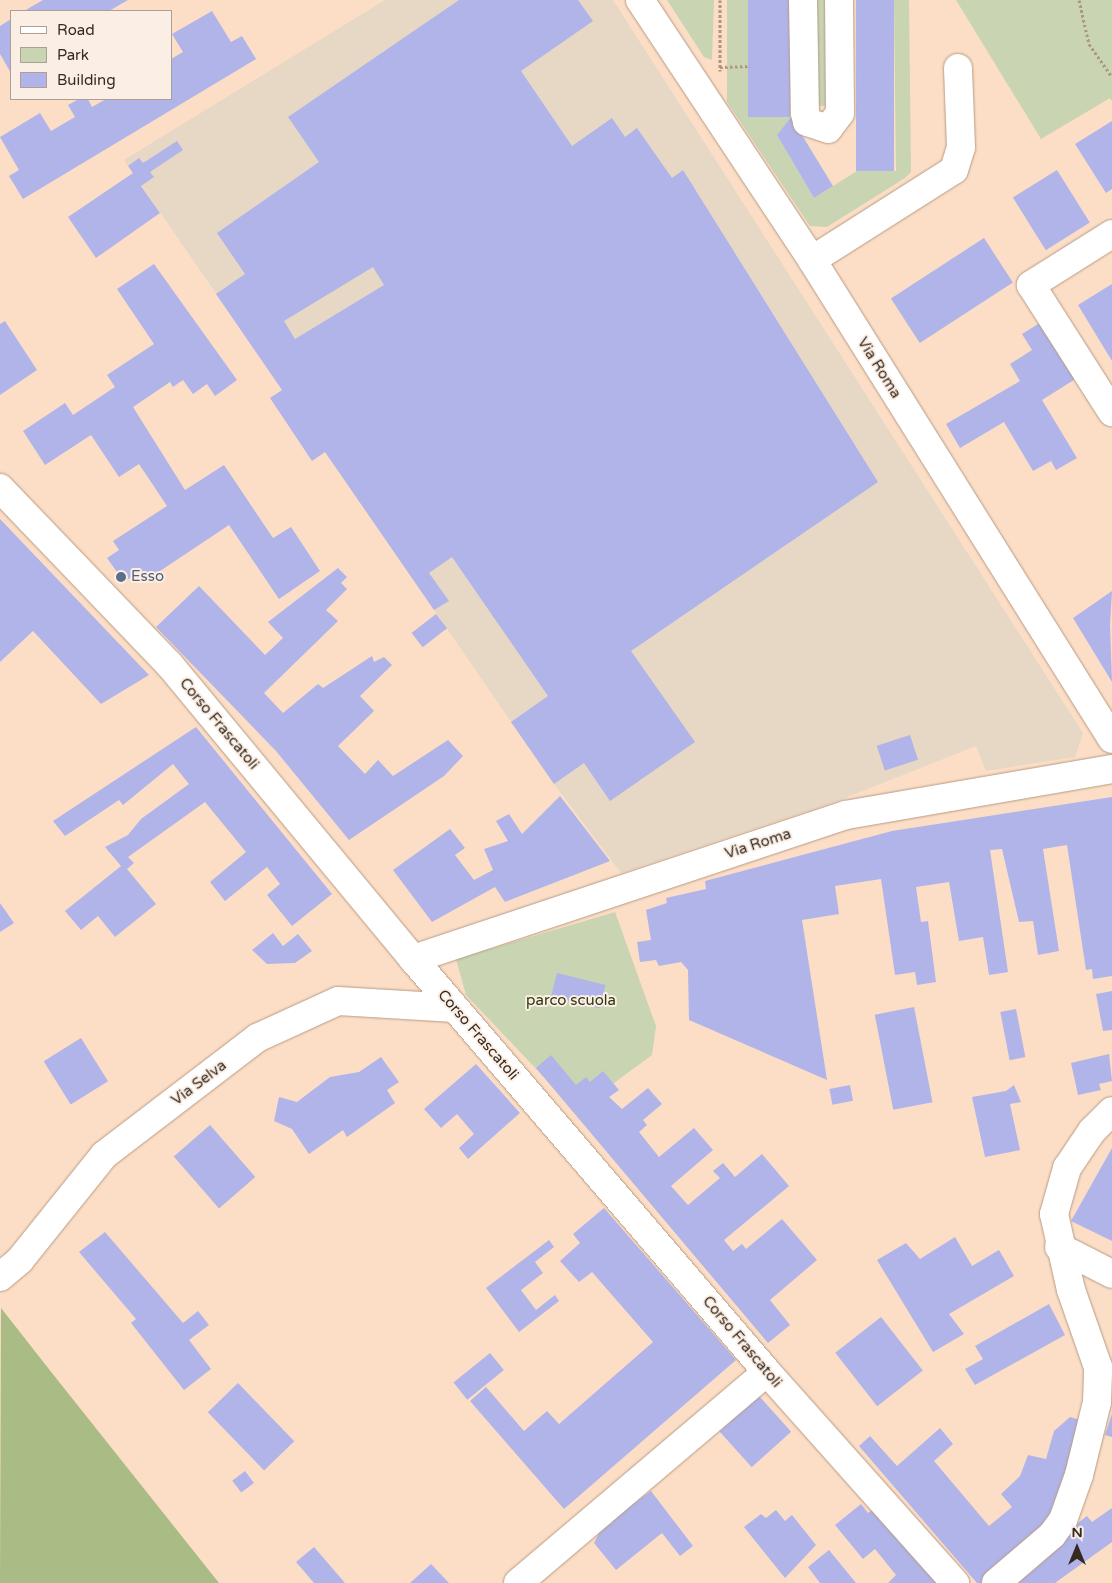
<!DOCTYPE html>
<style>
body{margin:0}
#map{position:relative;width:1112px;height:1583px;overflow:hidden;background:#fcdec6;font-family:"Varela Round",sans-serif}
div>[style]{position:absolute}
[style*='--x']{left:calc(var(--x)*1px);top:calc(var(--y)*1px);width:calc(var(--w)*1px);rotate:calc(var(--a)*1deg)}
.industrial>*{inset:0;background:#e6d8c5}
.green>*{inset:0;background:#c9d4b2;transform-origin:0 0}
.forest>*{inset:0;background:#aabc86}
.building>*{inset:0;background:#b1b4e9;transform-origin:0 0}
.path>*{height:3px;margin-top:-1.5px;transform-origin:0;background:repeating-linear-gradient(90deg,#ad9684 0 2.5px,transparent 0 5px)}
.roads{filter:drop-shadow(0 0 1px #b79b85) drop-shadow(0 0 1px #b79b85)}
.minor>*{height:28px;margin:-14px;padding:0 14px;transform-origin:14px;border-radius:14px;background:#fff}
.dots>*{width:14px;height:14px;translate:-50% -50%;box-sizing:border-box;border:2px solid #fbefe5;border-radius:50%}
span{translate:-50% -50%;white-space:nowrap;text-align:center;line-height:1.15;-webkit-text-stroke:4px #fbefe5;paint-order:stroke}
.street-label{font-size:15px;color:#352920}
.service-label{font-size:15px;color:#4e5e75}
.left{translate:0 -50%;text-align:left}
.park-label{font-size:15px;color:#2e3810}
.legend{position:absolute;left:10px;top:10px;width:162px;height:90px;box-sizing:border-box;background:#fbefe5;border:1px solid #aca096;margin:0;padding:6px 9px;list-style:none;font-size:15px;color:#352920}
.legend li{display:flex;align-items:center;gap:10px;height:25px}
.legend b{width:25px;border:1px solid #aca096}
.north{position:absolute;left:1052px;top:1523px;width:50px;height:50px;-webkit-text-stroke:4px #fbefe5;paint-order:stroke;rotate:0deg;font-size:14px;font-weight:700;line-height:20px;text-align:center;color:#352920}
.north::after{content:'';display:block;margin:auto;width:18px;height:22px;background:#352920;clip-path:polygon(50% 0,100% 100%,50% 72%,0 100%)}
</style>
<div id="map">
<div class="industrial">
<i style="clip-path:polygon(385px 0,613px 0,1083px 733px,1075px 757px,986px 771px,976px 746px,835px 802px,621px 873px,554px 784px,124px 160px)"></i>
</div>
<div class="green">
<i style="clip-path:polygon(667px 0,714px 0,712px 60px,704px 57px)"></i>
<i style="clip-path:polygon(727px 0,748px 0,749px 117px,791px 117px,777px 135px,814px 198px,857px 171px,896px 171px,894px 0,909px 0,911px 172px,905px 178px,827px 227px,810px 226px,727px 102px)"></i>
<i style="left:814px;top:0;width:14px;height:106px"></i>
<i style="clip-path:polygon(956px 0,1112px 0,1112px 101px,1110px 98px,1041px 139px)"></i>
<i style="clip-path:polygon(615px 912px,656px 1026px,652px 1055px,576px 1111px,466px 995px,456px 959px)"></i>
</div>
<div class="forest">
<i style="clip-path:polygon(1px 1308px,52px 1373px,219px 1583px,0 1583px)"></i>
</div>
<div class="building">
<i style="clip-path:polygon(43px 0,128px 0,109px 11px,24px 11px)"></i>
<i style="clip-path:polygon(evenodd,459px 0,578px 0,593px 21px,521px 71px,572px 146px,612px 118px,625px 137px,637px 128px,672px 178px,683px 170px,878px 482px,631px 651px,695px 742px,610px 801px,584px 763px,554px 784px,511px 722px,548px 696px,452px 557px,429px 573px,449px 601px,434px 610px,325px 452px,312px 461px,270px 398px,282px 390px,216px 294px,245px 274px,217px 233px,319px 162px,288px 117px,459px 0,373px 267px,384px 285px,295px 339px,284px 321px,373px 267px)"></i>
<i style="left:748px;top:0;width:42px;height:117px"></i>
<i style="left:856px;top:0;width:38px;height:171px"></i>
<i style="clip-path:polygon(212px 11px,231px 42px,242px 36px,256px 59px,23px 199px,9px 176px,19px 170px,0 137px,40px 113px,51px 131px,75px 117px,68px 105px,79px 99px,88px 99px,92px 107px,106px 99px,171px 99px,171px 59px,183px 52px,172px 34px)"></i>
<i style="clip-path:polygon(11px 19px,11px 73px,0 54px,0 26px)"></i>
<i style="clip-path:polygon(791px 117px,833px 186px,814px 198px,777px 135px)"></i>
<i style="clip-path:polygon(1112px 121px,1112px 189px,1106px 193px,1075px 144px)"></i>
<i style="clip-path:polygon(177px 141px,183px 150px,150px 172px,154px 177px,141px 186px,160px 213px,96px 258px,68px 217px,133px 173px,128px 166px,139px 158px,143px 163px)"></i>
<i style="left:1057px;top:170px;width:62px;height:52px;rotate:58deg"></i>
<i style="left:984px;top:238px;width:53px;height:111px;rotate:57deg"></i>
<i style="clip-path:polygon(154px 264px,237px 380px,215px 396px,207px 384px,193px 394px,183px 380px,173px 387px,170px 382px,133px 407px,185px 490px,224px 465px,273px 538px,291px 527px,320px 571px,279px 599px,229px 525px,145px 581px,139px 572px,124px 582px,107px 558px,119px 550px,113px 541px,167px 506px,139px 464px,119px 477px,91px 435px,45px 465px,23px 431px,65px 403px,73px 415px,115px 387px,107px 375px,154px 344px,117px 289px)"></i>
<i style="clip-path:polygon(1112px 284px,1112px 361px,1078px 305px)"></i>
<i style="clip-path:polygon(5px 321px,37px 370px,0 395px,0 324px)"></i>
<i style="clip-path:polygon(1043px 321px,1077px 378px,1042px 400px,1077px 458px,1056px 470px,1051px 461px,1033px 471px,1004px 422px,960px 448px,946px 424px,1020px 381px,1010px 364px,1032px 350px,1022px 334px)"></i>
<i style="clip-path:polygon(0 519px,149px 675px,101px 704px,33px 631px,0 662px)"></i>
<i style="clip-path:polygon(338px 568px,347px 577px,341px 583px,347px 589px,326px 610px,338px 621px,264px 693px,283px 713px,318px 684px,323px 688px,372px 656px,374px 662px,384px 657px,392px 665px,360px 696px,374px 711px,338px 746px,365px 774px,378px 760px,393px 776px,448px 740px,463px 756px,444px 776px,349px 840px,276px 751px,156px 627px,199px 586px,265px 655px,283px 638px,268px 622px)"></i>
<i style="clip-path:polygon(1112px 591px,1110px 625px,1112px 682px,1073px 618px)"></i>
<i style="left:436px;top:614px;width:18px;height:31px;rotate:52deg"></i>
<i style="clip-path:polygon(196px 727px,332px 894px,292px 926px,267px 895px,280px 884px,267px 867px,225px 901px,210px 882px,246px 852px,205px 802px,128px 857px,134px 863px,127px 869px,156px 904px,115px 937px,98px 916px,81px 930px,65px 911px,121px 866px,105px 847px,128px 835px,141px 819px,189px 784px,173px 764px,123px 805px,119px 800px,65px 836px,53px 821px)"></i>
<i style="left:910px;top:735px;width:26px;height:35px;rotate:72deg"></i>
<i style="clip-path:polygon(560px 796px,610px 861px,505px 902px,495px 887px,432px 922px,393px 870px,450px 829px,465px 848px,455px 855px,474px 880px,493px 870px,484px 849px,508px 841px,496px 821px,509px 814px,522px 834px)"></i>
<i style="clip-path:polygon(1112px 797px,1112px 976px,1093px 979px,1092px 969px,1086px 970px,1067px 845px,1043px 849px,1059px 951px,1038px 955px,1033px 921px,1019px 922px,1002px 849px,990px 850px,1008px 972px,989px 975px,983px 937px,959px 941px,949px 882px,916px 887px,921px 922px,928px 921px,936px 982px,917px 985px,915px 972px,895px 975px,881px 879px,835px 886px,839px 914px,802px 920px,827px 1080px,689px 1020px,688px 970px,681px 962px,659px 966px,656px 960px,640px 962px,637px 942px,651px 940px,646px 910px,667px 903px,666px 898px,706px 889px,705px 881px,892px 831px)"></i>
<i style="clip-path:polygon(0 903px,14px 923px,0 932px)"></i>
<i style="clip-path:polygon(273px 933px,283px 946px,298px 934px,312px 951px,295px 963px,267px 964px,252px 950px)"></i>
<i style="left:557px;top:973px;width:50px;height:24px;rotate:14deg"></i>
<i style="clip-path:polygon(1112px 991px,1112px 1030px,1103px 1031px,1096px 994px)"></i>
<i style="left:914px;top:1007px;width:97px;height:40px;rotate:79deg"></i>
<i style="left:1016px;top:1009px;width:49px;height:16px;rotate:79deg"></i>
<i style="left:81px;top:1038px;width:51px;height:44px;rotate:58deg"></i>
<i style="clip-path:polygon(1109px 1054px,1112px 1081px,1099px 1084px,1101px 1090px,1078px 1095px,1071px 1063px)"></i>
<i style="clip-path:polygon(551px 1055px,576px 1085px,586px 1077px,590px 1082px,603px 1071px,619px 1090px,609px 1097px,622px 1109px,648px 1088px,662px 1104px,643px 1120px,647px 1125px,639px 1132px,659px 1157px,694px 1128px,713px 1150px,671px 1186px,688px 1205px,720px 1178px,713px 1171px,723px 1163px,735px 1177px,762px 1154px,789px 1186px,724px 1240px,733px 1251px,742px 1244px,746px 1249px,782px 1219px,817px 1260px,770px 1300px,790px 1325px,768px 1343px,536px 1068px)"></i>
<i style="clip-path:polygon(381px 1057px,399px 1082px,387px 1090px,395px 1103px,347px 1137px,343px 1130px,309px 1154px,292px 1129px,274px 1121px,279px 1097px,297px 1102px,330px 1077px,359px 1072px)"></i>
<i style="clip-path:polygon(476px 1064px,520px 1113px,468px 1159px,459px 1148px,474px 1134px,457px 1114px,441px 1128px,424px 1109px)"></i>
<i style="left:850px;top:1085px;width:16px;height:21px;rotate:79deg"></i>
<i style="clip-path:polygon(1014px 1085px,1021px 1102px,1010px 1104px,1020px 1150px,985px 1157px,972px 1097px,1006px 1091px)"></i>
<i style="left:210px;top:1125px;width:69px;height:48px;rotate:49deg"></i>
<i style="clip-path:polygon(1112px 1148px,1112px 1241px,1071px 1221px)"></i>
<i style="clip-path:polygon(604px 1208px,736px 1360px,564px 1509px,470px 1401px,486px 1387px,524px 1431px,547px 1411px,559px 1424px,653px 1342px,592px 1272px,579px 1282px,560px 1261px,580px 1243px,573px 1234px)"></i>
<i style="clip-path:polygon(105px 1232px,183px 1323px,198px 1311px,209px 1325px,189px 1340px,211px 1369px,184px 1390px,131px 1323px,136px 1319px,79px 1252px)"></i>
<i style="clip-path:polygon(955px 1237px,972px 1266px,999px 1250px,1014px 1276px,949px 1314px,964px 1334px,933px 1352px,877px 1260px,906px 1243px,920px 1259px)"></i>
<i style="clip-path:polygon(549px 1240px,554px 1247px,535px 1262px,543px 1273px,521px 1290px,536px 1310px,555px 1295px,559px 1301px,519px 1332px,486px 1288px)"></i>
<i style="clip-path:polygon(1049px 1304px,1065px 1335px,975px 1385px,965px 1369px,983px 1359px,975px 1346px)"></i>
<i style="left:881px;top:1317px;width:68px;height:58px;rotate:52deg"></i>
<i style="left:490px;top:1353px;width:22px;height:47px;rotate:51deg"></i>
<i style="left:238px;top:1383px;width:81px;height:42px;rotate:46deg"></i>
<i style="left:759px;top:1396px;width:48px;height:53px;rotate:48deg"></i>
<i style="clip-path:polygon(1112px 1414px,1112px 1437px,1105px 1435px)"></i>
<i style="clip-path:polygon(1070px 1417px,1087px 1422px,1057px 1515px,1040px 1538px,982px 1583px,977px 1583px,859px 1446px,870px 1436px,897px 1466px,940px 1428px,953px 1444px,934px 1461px,989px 1526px,1012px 1507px,1001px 1494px,1020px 1476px,1028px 1455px,1046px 1459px,1054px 1431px)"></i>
<i style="left:245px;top:1471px;width:15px;height:16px;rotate:53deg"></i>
<i style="clip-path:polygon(651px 1491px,693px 1546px,680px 1556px,662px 1533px,616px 1570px,594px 1543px,600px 1531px,613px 1522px,611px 1520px)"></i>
<i style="clip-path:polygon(861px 1504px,868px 1513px,879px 1505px,943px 1583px,888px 1583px,896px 1575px,875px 1549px,863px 1559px,835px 1525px)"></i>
<i style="clip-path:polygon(1112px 1508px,1112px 1542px,1055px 1583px,1012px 1583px,1026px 1562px,1087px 1516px,1092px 1522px)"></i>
<i style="clip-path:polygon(776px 1510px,785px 1521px,792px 1515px,816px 1545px,785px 1578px,744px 1527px,761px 1514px,766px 1518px)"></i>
<i style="clip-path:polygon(314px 1547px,345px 1583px,314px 1583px,296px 1562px)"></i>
<i style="clip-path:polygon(829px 1550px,856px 1583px,820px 1583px,808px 1567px)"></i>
<i style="clip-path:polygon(431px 1564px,449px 1583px,410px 1583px)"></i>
</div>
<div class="path">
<i style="--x:720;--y:0;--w:71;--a:90"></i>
<i style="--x:1079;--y:0;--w:45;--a:77.2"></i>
<i style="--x:1089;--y:44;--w:40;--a:55.1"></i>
<i style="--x:720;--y:67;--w:29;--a:-2"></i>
</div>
<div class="roads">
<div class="minor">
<i style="--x:640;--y:0;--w:312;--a:56.5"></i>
<i style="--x:812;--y:260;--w:565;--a:57.94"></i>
<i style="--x:803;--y:0;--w:113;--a:89"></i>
<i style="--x:805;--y:113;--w:9;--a:77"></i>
<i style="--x:807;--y:122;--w:22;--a:18"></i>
<i style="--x:828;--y:129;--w:20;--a:-53"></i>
<i style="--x:840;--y:113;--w:113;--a:-90.5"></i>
<i style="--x:1112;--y:234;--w:96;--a:147.8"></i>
<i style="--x:1031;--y:285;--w:151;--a:57.5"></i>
<i style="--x:812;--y:260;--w:168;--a:-32.4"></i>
<i style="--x:954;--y:170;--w:24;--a:-73"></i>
<i style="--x:961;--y:147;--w:79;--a:-92.2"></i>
<i style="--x:0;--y:488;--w:244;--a:46.2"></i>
<i style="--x:169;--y:664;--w:383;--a:50.4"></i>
<i style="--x:413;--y:959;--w:544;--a:49.4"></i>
<i style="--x:767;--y:1372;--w:283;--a:48.3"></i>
<i style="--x:413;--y:959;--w:456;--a:-18.4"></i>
<i style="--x:846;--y:815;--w:270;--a:-9.8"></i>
<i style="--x:1059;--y:1247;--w:59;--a:27"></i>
<i style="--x:0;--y:1277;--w:26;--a:-40"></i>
<i style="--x:20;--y:1260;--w:134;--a:-51.3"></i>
<i style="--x:104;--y:1155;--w:193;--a:-37.4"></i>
<i style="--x:257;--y:1038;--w:89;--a:-24.6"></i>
<i style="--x:338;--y:1001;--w:117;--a:3.4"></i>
<i style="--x:518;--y:1583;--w:326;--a:-40.3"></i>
<i style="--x:996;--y:1583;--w:74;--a:-40.6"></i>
<i style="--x:1052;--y:1535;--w:19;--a:-54"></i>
<i style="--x:1063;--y:1520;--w:48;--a:-70.4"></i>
<i style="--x:1079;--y:1475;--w:75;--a:-76.1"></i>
<i style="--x:1097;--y:1402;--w:35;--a:-88"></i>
<i style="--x:1098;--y:1367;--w:82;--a:-109.3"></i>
<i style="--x:1071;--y:1290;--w:78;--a:-102.6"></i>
<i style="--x:1054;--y:1214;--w:48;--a:-74.2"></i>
<i style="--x:1067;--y:1168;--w:45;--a:-56"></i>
<i style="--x:1092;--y:1131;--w:28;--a:-45"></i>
</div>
</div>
<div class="dots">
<i style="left:121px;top:577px;background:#5c6f8a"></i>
</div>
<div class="street-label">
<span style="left:879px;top:368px;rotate:58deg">Via Roma</span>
<span style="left:219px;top:724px;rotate:50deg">Corso Frascatoli</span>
<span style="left:758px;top:844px;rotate:-18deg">Via Roma</span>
<span style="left:478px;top:1035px;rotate:49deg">Corso Frascatoli</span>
<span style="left:199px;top:1083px;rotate:-37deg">Via Selva</span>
<span style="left:742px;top:1342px;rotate:50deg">Corso Frascatoli</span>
</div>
<div class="service-label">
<span class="left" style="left:131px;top:577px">Esso</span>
</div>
<div class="park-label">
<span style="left:571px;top:1001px">parco scuola</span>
</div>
<ul class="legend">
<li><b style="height:6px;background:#fff"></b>Road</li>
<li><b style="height:14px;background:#c9d4b2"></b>Park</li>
<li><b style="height:14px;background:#b1b4e9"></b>Building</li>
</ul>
<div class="north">N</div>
</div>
